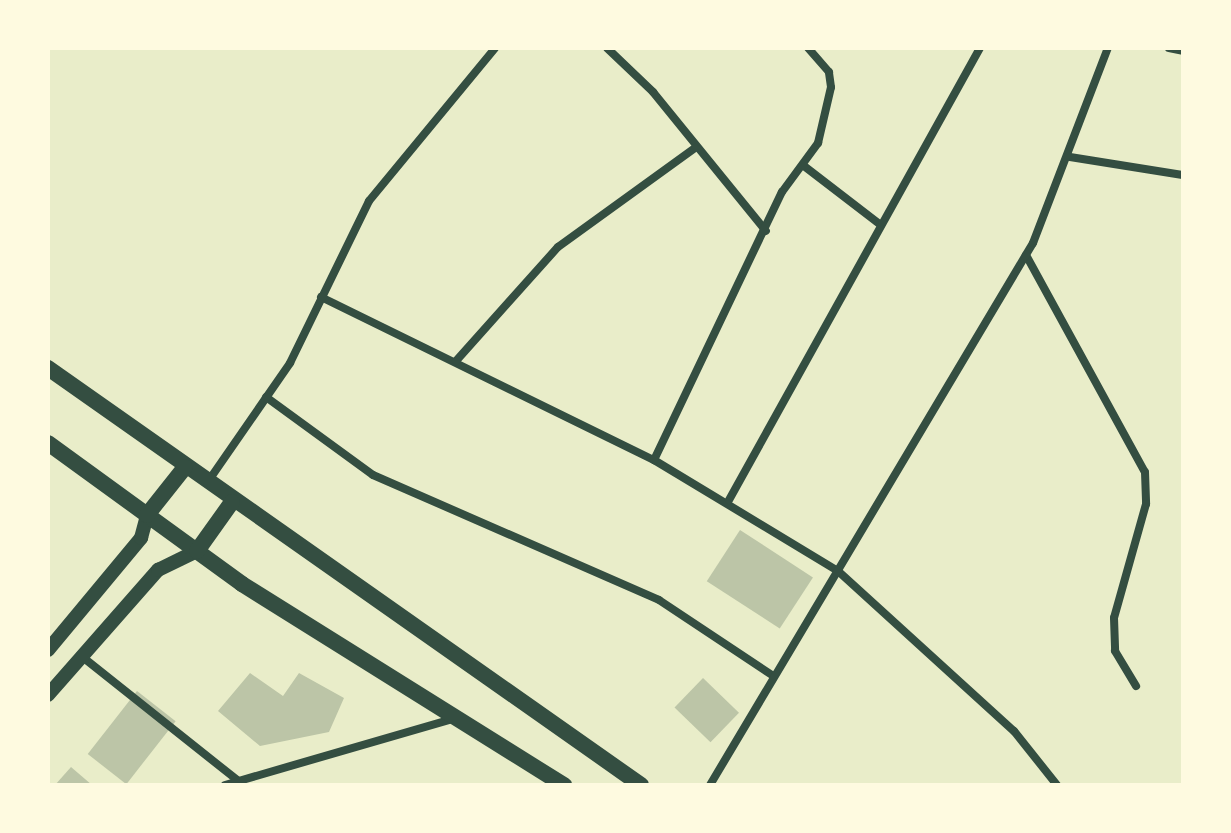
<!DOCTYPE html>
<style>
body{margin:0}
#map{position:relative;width:1231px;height:833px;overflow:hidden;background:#e9edc9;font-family:Spectral,serif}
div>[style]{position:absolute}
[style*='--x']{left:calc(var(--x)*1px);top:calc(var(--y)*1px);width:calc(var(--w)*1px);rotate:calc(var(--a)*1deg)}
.building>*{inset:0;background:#bcc5a7;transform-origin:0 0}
.minor>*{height:8px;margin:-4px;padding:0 4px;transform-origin:4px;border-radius:4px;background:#344e41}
.secondary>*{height:14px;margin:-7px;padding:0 7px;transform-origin:7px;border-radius:7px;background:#344e41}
.trunk>*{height:16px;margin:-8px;padding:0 8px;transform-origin:8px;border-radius:8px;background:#344e41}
span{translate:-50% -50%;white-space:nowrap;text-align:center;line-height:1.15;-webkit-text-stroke:6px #fefae0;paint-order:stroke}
.frame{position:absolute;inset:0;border:50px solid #fefae0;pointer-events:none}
</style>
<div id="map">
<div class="building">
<i style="left:740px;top:530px;width:87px;height:61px;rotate:33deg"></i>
<i style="clip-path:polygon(250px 673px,283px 696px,299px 673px,344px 698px,329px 732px,260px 746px,218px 711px)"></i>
<i style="left:703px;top:678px;width:50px;height:41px;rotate:44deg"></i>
<i style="left:137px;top:691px;width:49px;height:80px;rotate:38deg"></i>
<i style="clip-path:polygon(71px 767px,92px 785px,55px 785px)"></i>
</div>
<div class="minor">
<i style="--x:607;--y:48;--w:64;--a:43.7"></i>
<i style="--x:653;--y:92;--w:179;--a:50.9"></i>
<i style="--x:1169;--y:48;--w:14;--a:12"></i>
<i style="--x:1070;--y:157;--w:114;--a:9.1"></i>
<i style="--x:804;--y:166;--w:97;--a:37.5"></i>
<i style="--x:1026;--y:255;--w:247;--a:61.3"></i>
<i style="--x:1145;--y:472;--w:32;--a:88"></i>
<i style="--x:1146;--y:504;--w:118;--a:105.7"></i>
<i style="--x:1114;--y:618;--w:33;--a:88"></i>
<i style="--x:1115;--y:651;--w:41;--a:59"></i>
<i style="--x:321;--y:297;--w:371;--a:26.1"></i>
<i style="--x:654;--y:460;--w:215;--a:31.1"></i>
<i style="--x:838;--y:571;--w:238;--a:42.3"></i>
<i style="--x:1014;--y:731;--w:69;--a:51.5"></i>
<i style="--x:456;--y:361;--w:153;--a:-48.2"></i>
<i style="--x:558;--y:247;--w:169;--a:-35.9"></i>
<i style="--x:266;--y:397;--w:132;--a:36.1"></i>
<i style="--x:373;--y:475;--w:312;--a:23.6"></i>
<i style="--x:659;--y:600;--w:136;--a:33.6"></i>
<i style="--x:654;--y:460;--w:297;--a:-64.5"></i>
<i style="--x:782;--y:192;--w:61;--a:-53.7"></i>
<i style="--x:818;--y:143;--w:57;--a:-76.9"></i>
<i style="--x:831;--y:87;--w:15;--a:-98"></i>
<i style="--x:829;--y:72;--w:32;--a:-131"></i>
<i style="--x:207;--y:483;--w:146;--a:-55.3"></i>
<i style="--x:290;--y:363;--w:180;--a:-64"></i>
<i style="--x:369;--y:201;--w:198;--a:-50.5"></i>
<i style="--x:729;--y:500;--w:517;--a:-60.96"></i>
<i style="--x:80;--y:655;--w:206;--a:38.5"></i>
<i style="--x:225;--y:785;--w:240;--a:-16.2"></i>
<i style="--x:710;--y:785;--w:631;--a:-59.21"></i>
<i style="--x:1033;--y:243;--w:209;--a:-69"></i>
</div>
<div class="secondary">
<i style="--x:48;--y:650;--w:146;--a:-50.3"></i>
<i style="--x:141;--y:538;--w:24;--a:-75"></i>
<i style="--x:48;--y:695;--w:167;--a:-48.7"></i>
<i style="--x:158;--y:570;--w:43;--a:-26"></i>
</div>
<div class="trunk">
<i style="--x:48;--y:368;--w:725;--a:35.12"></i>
<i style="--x:48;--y:443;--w:240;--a:36"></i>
<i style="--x:242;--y:584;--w:380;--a:32"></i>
<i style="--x:147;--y:515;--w:61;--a:-51.6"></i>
<i style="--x:197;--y:551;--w:60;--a:-54.5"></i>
</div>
<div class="frame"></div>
</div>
